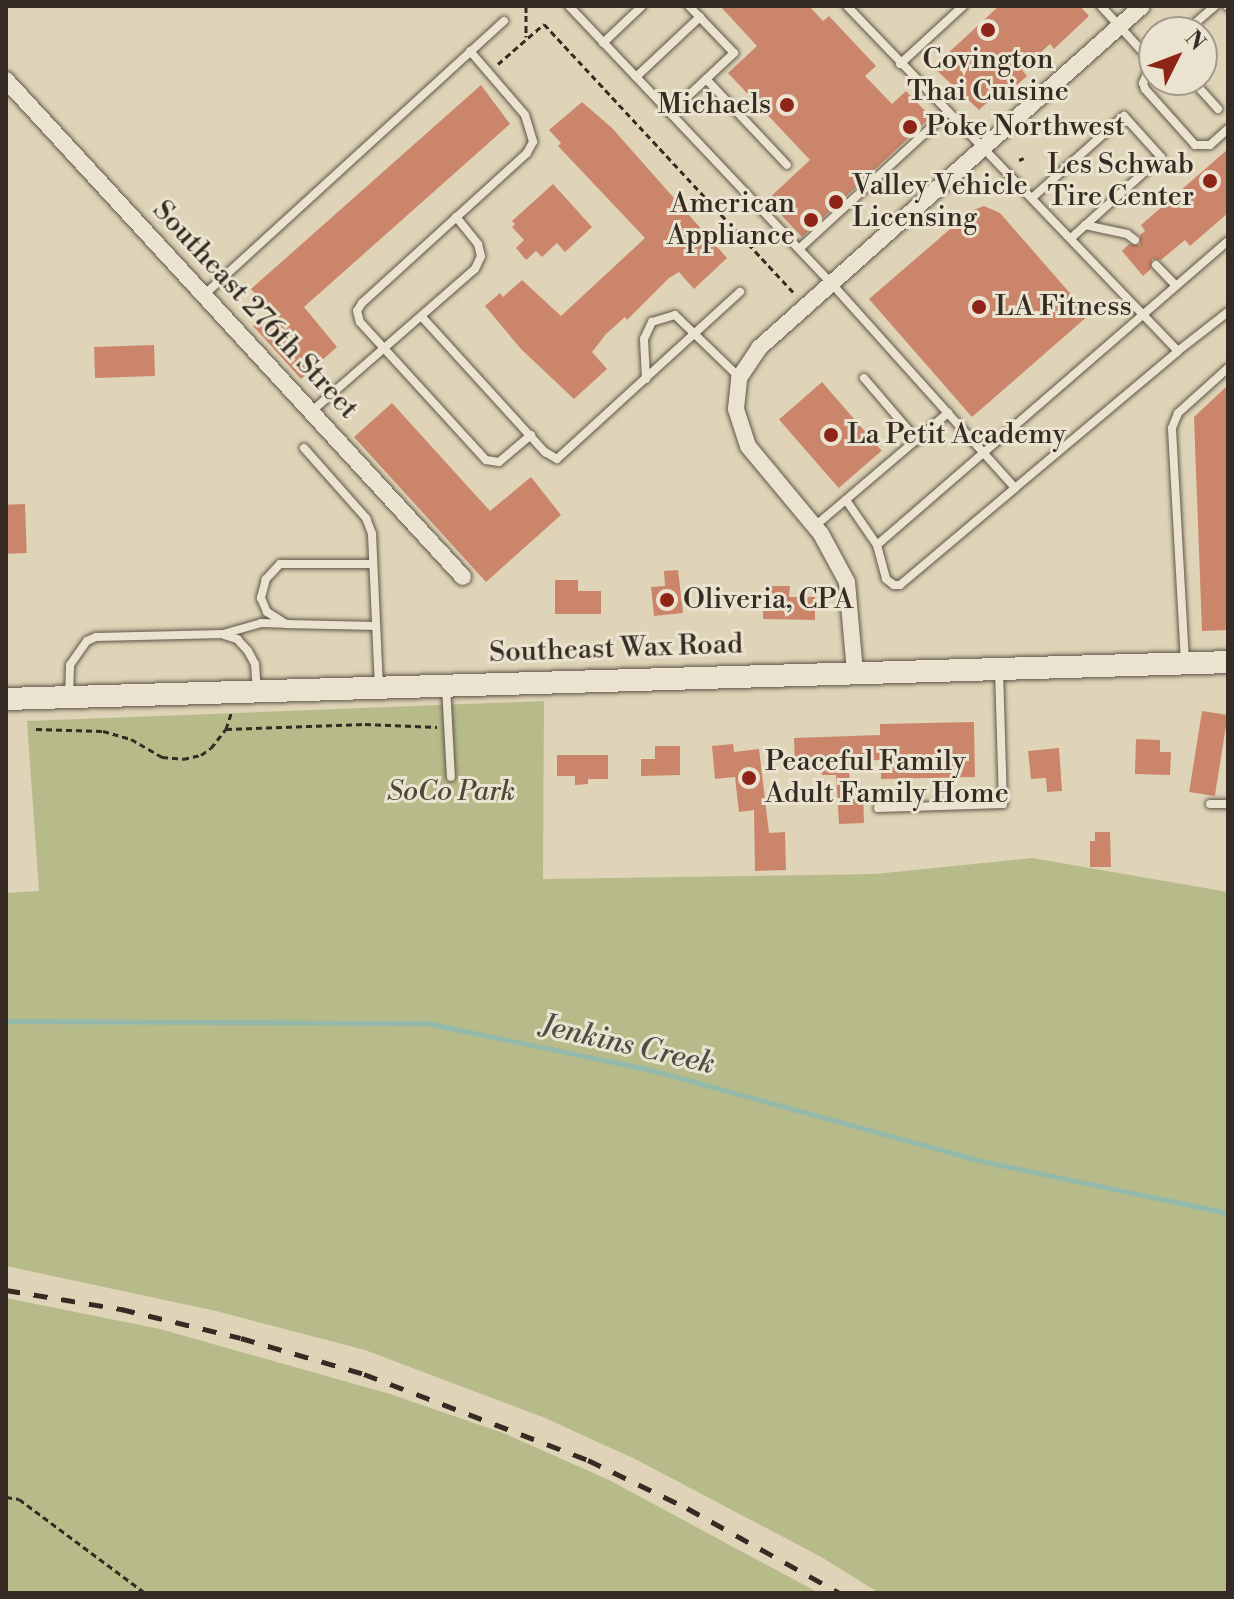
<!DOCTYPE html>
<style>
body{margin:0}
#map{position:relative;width:1234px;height:1599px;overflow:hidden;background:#dfd4b7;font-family:"Libre Bodoni",serif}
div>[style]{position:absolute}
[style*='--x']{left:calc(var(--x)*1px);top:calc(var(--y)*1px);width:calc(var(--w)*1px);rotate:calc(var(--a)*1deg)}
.green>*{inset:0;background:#b7bb8a}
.stream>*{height:5px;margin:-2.5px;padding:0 2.5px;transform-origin:2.5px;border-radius:2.5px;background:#94b9aa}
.building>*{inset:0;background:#cb856a;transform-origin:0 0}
.path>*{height:3px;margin-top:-1.5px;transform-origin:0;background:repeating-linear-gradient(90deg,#352b23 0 6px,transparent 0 10px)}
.roads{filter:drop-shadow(0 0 2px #605548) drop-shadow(0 0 2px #605548)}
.lane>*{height:8px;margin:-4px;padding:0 4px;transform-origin:4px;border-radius:4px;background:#eae3d0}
.street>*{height:16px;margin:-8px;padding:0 8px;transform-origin:8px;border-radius:8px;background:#eae3d0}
.secondary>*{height:22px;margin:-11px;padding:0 11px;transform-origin:11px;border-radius:11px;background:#eae3d0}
.rail>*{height:5px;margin-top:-2.5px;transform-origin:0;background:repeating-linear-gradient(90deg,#352b23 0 14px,transparent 0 28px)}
.dots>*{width:22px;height:22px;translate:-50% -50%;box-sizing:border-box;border:4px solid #eae3d0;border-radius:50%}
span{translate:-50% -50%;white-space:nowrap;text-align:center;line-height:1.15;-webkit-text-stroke:6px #eae3d0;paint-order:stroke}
.poi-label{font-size:28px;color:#352b23}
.right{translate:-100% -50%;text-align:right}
.left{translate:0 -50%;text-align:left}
.street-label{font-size:28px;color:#352b23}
.park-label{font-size:28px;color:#4f4838;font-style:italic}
.water-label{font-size:30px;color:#4d4e45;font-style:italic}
.frame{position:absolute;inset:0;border:8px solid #352b23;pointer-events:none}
.north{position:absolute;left:1138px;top:16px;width:80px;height:80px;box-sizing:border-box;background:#eae3d0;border:2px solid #a2998b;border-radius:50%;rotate:48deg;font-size:22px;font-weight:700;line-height:32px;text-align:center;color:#352b23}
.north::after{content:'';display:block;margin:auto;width:28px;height:36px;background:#8f2418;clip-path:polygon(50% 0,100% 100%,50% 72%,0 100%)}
</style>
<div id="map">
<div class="green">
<i style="clip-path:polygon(544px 701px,543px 879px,875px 874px,1032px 858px,1228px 892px,1228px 1593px,879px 1593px,823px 1558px,637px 1460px,545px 1418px,365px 1350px,216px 1311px,6px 1266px,6px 893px,39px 891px,27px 721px)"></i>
<i style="clip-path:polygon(6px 1298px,160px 1329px,390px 1394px,506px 1434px,609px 1480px,819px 1593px,6px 1593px)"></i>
</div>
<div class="stream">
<i style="--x:6;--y:1021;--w:420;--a:0.3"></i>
<i style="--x:426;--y:1023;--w:230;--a:11.8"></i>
<i style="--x:651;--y:1070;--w:347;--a:15.4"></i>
<i style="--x:986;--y:1162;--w:247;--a:11.9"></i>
</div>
<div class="building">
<i style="clip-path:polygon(720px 6px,809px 6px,823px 21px,829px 16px,876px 66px,865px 76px,892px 104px,906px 91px,931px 117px,802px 237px,767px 200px,810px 160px,728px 73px,757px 46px)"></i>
<i style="clip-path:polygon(999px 6px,1080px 6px,1089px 16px,1054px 49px,1050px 44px,1022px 70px,1027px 76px,1008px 93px,1003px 88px,979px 110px,933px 67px)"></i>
<i style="clip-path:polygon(481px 85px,510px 124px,304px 307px,337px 347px,301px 379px,253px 326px,271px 311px,251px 289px)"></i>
<i style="clip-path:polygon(582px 102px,612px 128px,727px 258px,694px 289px,679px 272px,669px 278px,627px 320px,625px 317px,606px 334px,592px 352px,607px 369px,574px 399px,521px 349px,485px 306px,500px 293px,503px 297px,522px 280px,561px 316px,645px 238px,558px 146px,561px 143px,549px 130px)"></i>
<i style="clip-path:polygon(1228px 149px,1228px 213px,1190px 246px,1185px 240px,1161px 260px,1152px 259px,1151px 269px,1143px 276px,1122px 251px,1129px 244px,1140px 245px,1140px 235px,1145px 231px,1141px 225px)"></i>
<i style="clip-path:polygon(553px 184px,592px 227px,565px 252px,557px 243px,542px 257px,536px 251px,526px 260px,516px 248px,524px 240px,512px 227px,515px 224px,512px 221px)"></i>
<i style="clip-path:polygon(984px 206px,1000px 213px,1089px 315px,972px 417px,869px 299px,971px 211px)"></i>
<i style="left:154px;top:345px;width:31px;height:60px;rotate:88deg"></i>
<i style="left:822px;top:382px;width:91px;height:57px;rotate:49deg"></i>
<i style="clip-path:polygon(1228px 385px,1228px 630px,1202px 631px,1194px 417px)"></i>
<i style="clip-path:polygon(392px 403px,490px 511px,531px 477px,561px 515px,486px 582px,354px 437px)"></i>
<i style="left:25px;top:504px;width:49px;height:19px;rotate:88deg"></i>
<i style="clip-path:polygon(678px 570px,683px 613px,654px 616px,651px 587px,665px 586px,664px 571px)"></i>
<i style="clip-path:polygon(555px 580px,578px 580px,578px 591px,601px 591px,601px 614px,555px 614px)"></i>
<i style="clip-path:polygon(763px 586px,790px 586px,789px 597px,815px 597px,815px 620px,763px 619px)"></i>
<i style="left:1202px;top:711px;width:26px;height:82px;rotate:9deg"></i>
<i style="clip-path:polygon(974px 722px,975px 777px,881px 779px,881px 760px,849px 761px,850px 794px,863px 794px,864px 823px,839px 824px,836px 775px,822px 775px,822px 762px,795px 763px,794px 738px,880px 735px,880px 724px)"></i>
<i style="clip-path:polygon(1136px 739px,1160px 740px,1160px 752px,1171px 752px,1170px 775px,1135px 774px)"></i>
<i style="clip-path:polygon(733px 744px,734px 752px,759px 749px,769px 833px,785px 832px,786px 870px,755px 871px,754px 810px,739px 812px,735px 777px,715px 779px,712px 746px)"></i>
<i style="clip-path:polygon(655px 746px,680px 746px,680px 775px,641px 776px,641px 759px,655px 759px)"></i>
<i style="clip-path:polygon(1059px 748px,1062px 791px,1047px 792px,1046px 778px,1031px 779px,1028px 751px)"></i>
<i style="clip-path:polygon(557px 755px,608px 755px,608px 779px,588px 779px,588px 784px,575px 785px,575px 776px,557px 776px)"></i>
<i style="clip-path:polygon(1095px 832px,1110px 832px,1111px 867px,1090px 867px,1090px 841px,1095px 841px)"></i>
</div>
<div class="path">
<i style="--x:526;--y:6;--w:31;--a:90"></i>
<i style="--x:498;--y:64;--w:61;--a:-41"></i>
<i style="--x:544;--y:24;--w:370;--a:47.1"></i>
<i style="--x:1019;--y:160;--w:5;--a:-22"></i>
<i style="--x:36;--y:729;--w:67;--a:1.7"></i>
<i style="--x:103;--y:731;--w:29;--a:16"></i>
<i style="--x:131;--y:739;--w:36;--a:30"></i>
<i style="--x:162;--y:757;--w:21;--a:5"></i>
<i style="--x:183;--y:759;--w:18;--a:-13"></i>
<i style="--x:201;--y:755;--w:12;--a:-35"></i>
<i style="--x:211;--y:748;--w:24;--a:-52"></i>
<i style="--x:226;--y:729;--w:19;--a:-72"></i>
<i style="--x:226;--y:729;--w:139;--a:-2.1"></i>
<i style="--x:365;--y:724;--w:72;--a:2.4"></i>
<i style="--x:6;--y:1497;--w:13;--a:9"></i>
<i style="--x:19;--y:1499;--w:157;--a:36.7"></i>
</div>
<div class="roads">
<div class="lane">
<i style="--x:569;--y:6;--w:383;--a:46.6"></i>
<i style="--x:832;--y:284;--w:274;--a:48.1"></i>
<i style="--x:1015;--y:488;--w:213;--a:-40"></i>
<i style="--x:847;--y:6;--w:478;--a:46.2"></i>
<i style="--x:1178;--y:351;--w:63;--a:-38"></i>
<i style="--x:1101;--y:6;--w:76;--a:47.7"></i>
<i style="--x:1152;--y:62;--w:3;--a:-45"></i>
<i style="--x:1227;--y:6;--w:1;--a:45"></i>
<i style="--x:1185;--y:32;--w:40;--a:-41"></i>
<i style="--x:603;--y:43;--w:54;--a:-43.5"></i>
<i style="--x:470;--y:51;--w:84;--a:49.3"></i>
<i style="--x:525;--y:115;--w:28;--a:73"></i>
<i style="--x:533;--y:142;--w:13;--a:119"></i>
<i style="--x:527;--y:153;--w:223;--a:137.7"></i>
<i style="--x:362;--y:303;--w:9;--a:122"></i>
<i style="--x:357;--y:311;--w:11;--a:75"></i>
<i style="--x:360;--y:322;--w:187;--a:47.6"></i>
<i style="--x:486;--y:460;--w:13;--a:9"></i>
<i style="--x:499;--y:462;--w:42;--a:-40.2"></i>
<i style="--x:1152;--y:62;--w:23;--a:113"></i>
<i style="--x:1143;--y:83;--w:6;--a:72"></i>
<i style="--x:1145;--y:89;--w:75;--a:48.2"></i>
<i style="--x:1195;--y:145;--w:15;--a:0"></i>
<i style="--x:1210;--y:145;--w:24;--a:-42"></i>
<i style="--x:900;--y:64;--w:86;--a:-42.6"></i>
<i style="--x:636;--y:77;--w:88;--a:-43.2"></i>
<i style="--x:706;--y:79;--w:118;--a:46.7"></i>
<i style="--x:1192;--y:80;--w:39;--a:48"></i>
<i style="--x:670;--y:113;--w:88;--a:-43.2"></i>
<i style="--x:734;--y:53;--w:65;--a:-133.8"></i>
<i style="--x:1033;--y:197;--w:122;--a:-41.7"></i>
<i style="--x:1124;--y:116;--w:55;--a:47.9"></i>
<i style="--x:1161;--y:157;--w:121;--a:138"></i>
<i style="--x:1085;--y:225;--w:43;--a:12.1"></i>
<i style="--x:1127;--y:234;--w:10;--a:37"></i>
<i style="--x:799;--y:249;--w:202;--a:-42.6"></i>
<i style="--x:1156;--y:265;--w:29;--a:46"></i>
<i style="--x:205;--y:294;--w:405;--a:-42.4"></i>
<i style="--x:422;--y:317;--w:183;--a:47.7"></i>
<i style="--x:545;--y:452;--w:14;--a:30"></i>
<i style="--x:557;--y:459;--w:248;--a:-42.4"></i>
<i style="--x:864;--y:378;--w:82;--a:49.5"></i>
<i style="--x:646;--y:379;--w:40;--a:-92.9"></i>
<i style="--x:644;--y:339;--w:19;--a:-65"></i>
<i style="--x:652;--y:322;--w:24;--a:-17"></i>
<i style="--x:675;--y:315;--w:89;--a:44.1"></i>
<i style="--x:312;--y:411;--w:216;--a:-41.1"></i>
<i style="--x:475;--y:269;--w:14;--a:-65"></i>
<i style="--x:481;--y:256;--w:12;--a:-104"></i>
<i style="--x:478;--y:244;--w:35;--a:-129"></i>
<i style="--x:304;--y:448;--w:94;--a:48.5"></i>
<i style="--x:366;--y:518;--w:17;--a:69"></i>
<i style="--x:372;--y:534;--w:153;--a:87.4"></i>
<i style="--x:846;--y:500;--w:55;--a:55.4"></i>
<i style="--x:877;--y:545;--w:35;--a:75"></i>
<i style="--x:886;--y:579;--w:10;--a:37"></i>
<i style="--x:894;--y:585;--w:6;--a:0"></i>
<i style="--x:900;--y:585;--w:150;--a:-40.1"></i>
<i style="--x:815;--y:526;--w:175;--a:-40.4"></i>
<i style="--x:877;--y:545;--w:464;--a:-40.9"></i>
<i style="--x:372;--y:564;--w:92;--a:180"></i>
<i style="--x:280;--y:564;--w:21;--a:133"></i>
<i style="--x:266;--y:579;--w:20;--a:105"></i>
<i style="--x:261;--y:598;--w:15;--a:67"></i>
<i style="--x:267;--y:612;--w:22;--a:32"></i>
<i style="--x:286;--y:624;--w:90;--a:1.3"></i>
<i style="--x:224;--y:635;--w:14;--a:17"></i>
<i style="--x:237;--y:639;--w:16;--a:47"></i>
<i style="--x:248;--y:651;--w:15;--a:62"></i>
<i style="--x:255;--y:664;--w:26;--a:86"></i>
<i style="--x:1185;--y:662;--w:234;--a:-93.2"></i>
<i style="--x:1172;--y:428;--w:16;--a:-68"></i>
<i style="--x:1178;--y:413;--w:67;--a:-42"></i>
<i style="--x:446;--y:686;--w:91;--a:86.9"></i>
<i style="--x:69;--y:696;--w:31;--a:-88"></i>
<i style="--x:70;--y:665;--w:29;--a:-55"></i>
<i style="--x:87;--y:641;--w:10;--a:-24"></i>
<i style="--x:96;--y:637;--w:127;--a:-1.4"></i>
<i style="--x:223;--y:634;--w:40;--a:-16"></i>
<i style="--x:261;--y:623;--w:25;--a:2"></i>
<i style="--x:1210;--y:804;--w:18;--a:0"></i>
<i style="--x:878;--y:808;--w:125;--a:-1.8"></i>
<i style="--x:1003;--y:804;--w:134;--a:-91.7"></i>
</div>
<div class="street">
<i style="--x:6;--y:80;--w:675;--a:47.4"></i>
<i style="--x:855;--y:672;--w:90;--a:-95.1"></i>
<i style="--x:847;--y:582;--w:55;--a:-118.4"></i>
<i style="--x:821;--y:534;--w:114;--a:-129.7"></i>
<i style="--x:748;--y:446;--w:39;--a:-108"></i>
<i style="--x:736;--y:409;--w:31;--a:-84"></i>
<i style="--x:739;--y:378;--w:36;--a:-56"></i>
<i style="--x:759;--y:348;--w:513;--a:-41.76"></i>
</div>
<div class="secondary">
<i style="--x:6;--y:699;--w:1223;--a:-1.73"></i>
</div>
</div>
<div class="rail">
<i style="--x:6;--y:1290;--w:117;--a:9.4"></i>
<i style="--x:121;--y:1309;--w:123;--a:13.6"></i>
<i style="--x:241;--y:1338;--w:128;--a:16.3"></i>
<i style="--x:364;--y:1374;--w:240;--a:21"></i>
<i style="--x:588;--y:1460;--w:110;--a:25.9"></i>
<i style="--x:687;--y:1508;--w:175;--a:29.1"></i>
</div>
<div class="dots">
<i style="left:988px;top:30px;background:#8f2418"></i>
<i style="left:787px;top:105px;background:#8f2418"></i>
<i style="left:910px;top:127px;background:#8f2418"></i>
<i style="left:1210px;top:181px;background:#8f2418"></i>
<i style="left:836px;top:202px;background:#8f2418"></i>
<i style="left:811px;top:220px;background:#8f2418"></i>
<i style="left:979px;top:307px;background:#8f2418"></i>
<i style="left:831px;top:435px;background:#8f2418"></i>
<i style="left:667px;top:600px;background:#8f2418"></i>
<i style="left:749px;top:778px;background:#8f2418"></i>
</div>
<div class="poi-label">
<span style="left:988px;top:76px">Covington<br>Thai Cuisine</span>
<span class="right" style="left:771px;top:105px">Michaels</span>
<span class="left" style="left:926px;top:127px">Poke Northwest</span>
<span class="right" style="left:1194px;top:181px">Les Schwab<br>Tire Center</span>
<span class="left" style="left:852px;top:202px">Valley Vehicle<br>Licensing</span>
<span class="right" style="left:795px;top:220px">American<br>Appliance</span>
<span class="left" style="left:995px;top:307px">LA Fitness</span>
<span class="left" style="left:847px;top:435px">La Petit Academy</span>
<span class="left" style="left:683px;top:600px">Oliveria, CPA</span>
<span class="left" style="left:765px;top:778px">Peaceful Family<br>Adult Family Home</span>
</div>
<div class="street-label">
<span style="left:255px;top:310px;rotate:47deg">Southeast 276th Street</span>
<span style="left:616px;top:649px;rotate:-2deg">Southeast Wax Road</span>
</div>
<div class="park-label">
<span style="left:451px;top:792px">SoCo Park</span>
</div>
<div class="water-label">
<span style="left:628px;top:1045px;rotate:13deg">Jenkins Creek</span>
</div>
<div class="frame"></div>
<div class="north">N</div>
</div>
